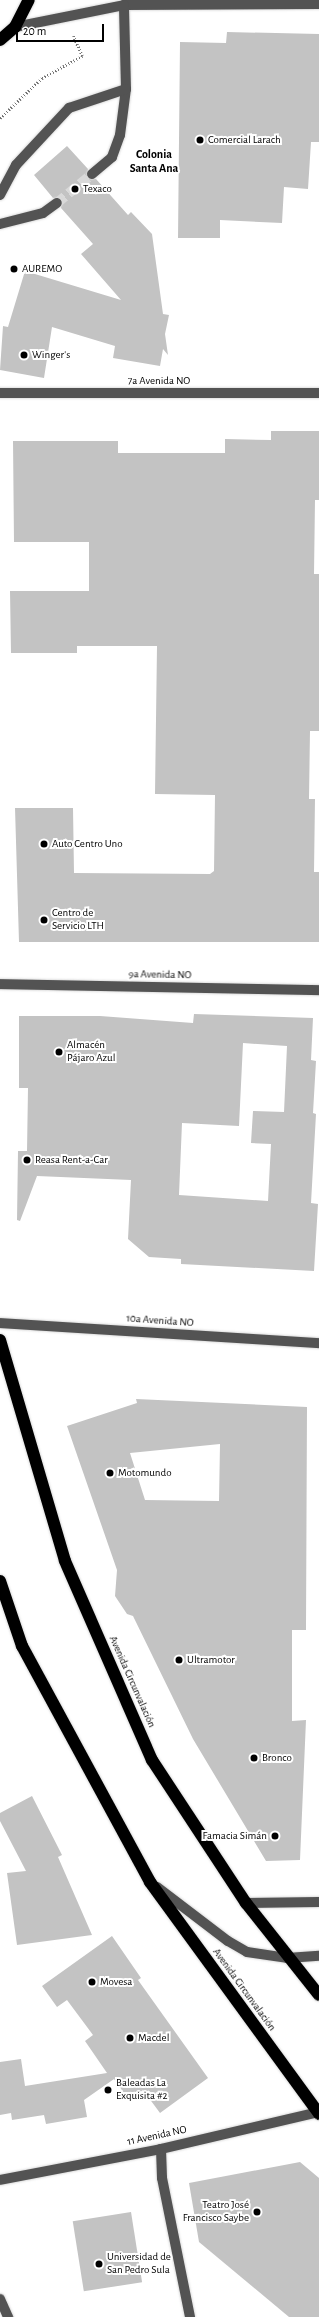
<!DOCTYPE html>
<meta charset="utf-8">
<style>
body{margin:0}
#map{position:relative;width:319px;height:2317px;overflow:hidden;background:#fff;font-family:"Alegreya Sans",sans-serif}
div>[style]{position:absolute}
[style*='--x']{left:calc(var(--x)*1px);top:calc(var(--y)*1px);width:calc(var(--w)*1px);rotate:calc(var(--a)*1deg)}
.building>*{inset:0;background:#c3c3c3;transform-origin:0 0}
.minor-tunnel>*{height:10px;margin-top:-5px;transform-origin:0;background:repeating-linear-gradient(90deg,#d9d9d9 0 10px,transparent 0 15px)}
.path>*{height:2.5px;margin-top:-1.25px;transform-origin:0;background:repeating-linear-gradient(90deg,#757575 0 1px,transparent 0 3px)}
.roads{filter:drop-shadow(0 0 1px #dbdbdb) drop-shadow(0 0 1px #dbdbdb)}
.minor>*{height:10px;margin:-5px;padding:0 5px;transform-origin:5px;border-radius:5px;background:#535353}
.highway>*{height:12px;margin:-6px;padding:0 6px;transform-origin:6px;border-radius:6px;background:#000}
.dots>*{width:11px;height:11px;translate:-50% -50%;box-sizing:border-box;border:2px solid #fff;border-radius:50%}
span{translate:-50% -50%;white-space:nowrap;text-align:center;line-height:1.15;-webkit-text-stroke:4px #fff;paint-order:stroke}
.poi-label{font-size:11px;color:#000}
.left{translate:0 -50%;text-align:left}
.right{translate:-100% -50%;text-align:right}
.street-label{font-size:11px;color:#000}
.neighbourhood-label{font-size:12px;color:#000;font-weight:700}
.scale{position:absolute;left:16px;top:24px;width:88px;height:18px;box-sizing:border-box;border:2px solid #000;border-top:0;padding-left:5px;font-size:12px;line-height:14px;white-space:nowrap;color:#000;-webkit-text-stroke:3px #fff;paint-order:stroke}
</style>
<div id="map">
<div class="building">
<i style="clip-path:polygon(227px 32px,319px 34px,319px 142px,311px 142px,308px 189px,284px 187px,282px 223px,220px 220px,220px 238px,178px 238px,180px 42px,226px 43px)"></i>
<i style="clip-path:polygon(67px 146px,88px 169px,87px 178px,96px 179px,128px 215px,131px 212px,152px 234px,163px 314px,169px 315px,165px 334px,168px 355px,163px 349px,160px 366px,113px 358px,115px 346px,52px 327px,44px 378px,0 370px,3px 326px,8px 327px,25px 271px,121px 300px,81px 254px,93px 244px,61px 208px,62px 200px,53px 198px,34px 175px)"></i>
<i style="clip-path:polygon(271px 431px,319px 431px,319px 500px,315px 500px,314px 574px,319px 574px,319px 731px,310px 731px,309px 799px,315px 799px,314px 872px,319px 872px,319px 942px,19px 942px,15px 808px,73px 808px,74px 873px,210px 874px,214px 871px,215px 795px,155px 794px,157px 646px,77px 646px,77px 653px,11px 653px,10px 591px,89px 591px,89px 542px,14px 542px,13px 441px,118px 441px,118px 453px,225px 453px,225px 439px,271px 440px)"></i>
<i style="clip-path:polygon(evenodd,194px 1014px,313px 1018px,311px 1060px,316px 1061px,313px 1113px,316px 1114px,311px 1203px,318px 1204px,314px 1271px,181px 1264px,181px 1259px,149px 1257px,128px 1239px,131px 1180px,37px 1176px,20px 1221px,17px 1220px,18px 1151px,27px 1151px,28px 1088px,19px 1088px,19px 1016px,100px 1016px,193px 1023px,194px 1014px,243px 1043px,287px 1046px,284px 1112px,253px 1111px,251px 1143px,271px 1144px,268px 1201px,179px 1195px,182px 1123px,239px 1126px,243px 1043px)"></i>
<i style="clip-path:polygon(evenodd,136px 1399px,307px 1407px,306px 1630px,292px 1630px,292px 1721px,306px 1720px,300px 1860px,266px 1861px,193px 1739px,133px 1616px,127px 1614px,115px 1596px,117px 1570px,67px 1426px,137px 1403px,136px 1399px,220px 1444px,219px 1501px,145px 1500px,130px 1453px,220px 1444px)"></i>
<i style="clip-path:polygon(32px 1796px,62px 1855px,58px 1857px,92px 1935px,17px 1945px,7px 1873px,26px 1871px,0 1821px,0 1813px)"></i>
<i style="clip-path:polygon(112px 1936px,141px 1978px,138px 1980px,208px 2078px,160px 2113px,143px 2090px,129px 2100px,114px 2079px,84px 2100px,87px 2117px,46px 2124px,44px 2115px,12px 2120px,11px 2113px,0 2115px,0 2062px,21px 2059px,25px 2086px,107px 2073px,85px 2041px,93px 2035px,67px 2000px,57px 2007px,42px 1986px)"></i>
<i style="clip-path:polygon(300px 2162px,319px 2178px,319px 2317px,289px 2317px,199px 2242px,189px 2183px)"></i>
<i style="left:131px;top:2212px;width:71px;height:59px;rotate:81deg"></i>
</div>
<div class="minor-tunnel">
<i style="--x:57;--y:203;--w:45;--a:-39.6"></i>
</div>
<div class="path">
<i style="--x:0;--y:118;--w:58;--a:-43.6"></i>
<i style="--x:42;--y:78;--w:46;--a:-28.8"></i>
<i style="--x:82;--y:56;--w:22;--a:-114"></i>
</div>
<div class="roads">
<div class="minor">
<i style="--x:15;--y:27;--w:111;--a:-11.4"></i>
<i style="--x:124;--y:5;--w:195;--a:-0.3"></i>
<i style="--x:92;--y:174;--w:26;--a:-40"></i>
<i style="--x:112;--y:157;--w:23;--a:-70"></i>
<i style="--x:120;--y:135;--w:46;--a:-82.6"></i>
<i style="--x:126;--y:89;--w:84;--a:-91.4"></i>
<i style="--x:0;--y:195;--w:34;--a:-62"></i>
<i style="--x:16;--y:165;--w:78;--a:-47.1"></i>
<i style="--x:69;--y:108;--w:60;--a:-18.4"></i>
<i style="--x:0;--y:224;--w:44;--a:-14.3"></i>
<i style="--x:43;--y:213;--w:17;--a:-36"></i>
<i style="--x:0;--y:393;--w:319;--a:0"></i>
<i style="--x:0;--y:984;--w:319;--a:1.1"></i>
<i style="--x:0;--y:1323;--w:320;--a:3.6"></i>
<i style="--x:157;--y:1887;--w:89;--a:37.3"></i>
<i style="--x:228;--y:1941;--w:22;--a:30"></i>
<i style="--x:247;--y:1952;--w:40;--a:8.5"></i>
<i style="--x:287;--y:1958;--w:32;--a:-4"></i>
<i style="--x:246;--y:1903;--w:73;--a:-0.8"></i>
<i style="--x:161;--y:2149;--w:29;--a:88"></i>
<i style="--x:162;--y:2178;--w:142;--a:78.6"></i>
<i style="--x:0;--y:2180;--w:164;--a:-10.9"></i>
<i style="--x:161;--y:2149;--w:162;--a:-13.2"></i>
<i style="--x:0;--y:2299;--w:20;--a:66"></i>
</div>
<div class="highway">
<i style="--x:0;--y:40;--w:20;--a:-41"></i>
<i style="--x:15;--y:27;--w:30;--a:-63"></i>
<i style="--x:0;--y:1340;--w:230;--a:73.6"></i>
<i style="--x:65;--y:1561;--w:217;--a:66.4"></i>
<i style="--x:152;--y:1760;--w:171;--a:56.7"></i>
<i style="--x:246;--y:1903;--w:117;--a:51.6"></i>
<i style="--x:0;--y:1581;--w:69;--a:71.3"></i>
<i style="--x:22;--y:1646;--w:268;--a:61.5"></i>
<i style="--x:150;--y:1882;--w:287;--a:53.9"></i>
</div>
</div>
<div class="dots">
<i style="left:200px;top:140px;background:#000"></i>
<i style="left:75px;top:189px;background:#000"></i>
<i style="left:14px;top:269px;background:#000"></i>
<i style="left:24px;top:355px;background:#000"></i>
<i style="left:44px;top:844px;background:#000"></i>
<i style="left:44px;top:920px;background:#000"></i>
<i style="left:59px;top:1052px;background:#000"></i>
<i style="left:27px;top:1160px;background:#000"></i>
<i style="left:110px;top:1473px;background:#000"></i>
<i style="left:179px;top:1660px;background:#000"></i>
<i style="left:254px;top:1758px;background:#000"></i>
<i style="left:275px;top:1836px;background:#000"></i>
<i style="left:92px;top:1982px;background:#000"></i>
<i style="left:130px;top:2038px;background:#000"></i>
<i style="left:108px;top:2090px;background:#000"></i>
<i style="left:257px;top:2212px;background:#000"></i>
<i style="left:99px;top:2264px;background:#000"></i>
</div>
<div class="poi-label">
<span class="left" style="left:208px;top:140px">Comercial Larach</span>
<span class="left" style="left:83px;top:189px">Texaco</span>
<span class="left" style="left:22px;top:269px">AUREMO</span>
<span class="left" style="left:32px;top:355px">Winger's</span>
<span class="left" style="left:52px;top:844px">Auto Centro Uno</span>
<span class="left" style="left:52px;top:920px">Centro de<br>Servicio LTH</span>
<span class="left" style="left:67px;top:1052px">Almacén<br>Pájaro Azul</span>
<span class="left" style="left:35px;top:1160px">Reasa Rent-a-Car</span>
<span class="left" style="left:118px;top:1473px">Motomundo</span>
<span class="left" style="left:187px;top:1660px">Ultramotor</span>
<span class="left" style="left:262px;top:1758px">Bronco</span>
<span class="right" style="left:267px;top:1836px">Famacia Simán</span>
<span class="left" style="left:100px;top:1982px">Movesa</span>
<span class="left" style="left:138px;top:2038px">Macdel</span>
<span class="left" style="left:116px;top:2090px">Baleadas La<br>Exquisita #2</span>
<span class="right" style="left:249px;top:2212px">Teatro José<br>Francisco Saybe</span>
<span class="left" style="left:107px;top:2264px">Universidad de<br>San Pedro Sula</span>
</div>
<div class="street-label">
<span style="left:159px;top:381px">7a Avenida NO</span>
<span style="left:160px;top:975px;rotate:1deg">9a Avenida NO</span>
<span style="left:160px;top:1321px;rotate:4deg">10a Avenida NO</span>
<span style="left:132px;top:1682px;rotate:66deg">Avenida Circunvalación</span>
<span style="left:244px;top:1990px;rotate:54deg">Avenida Circunvalación</span>
<span style="left:157px;top:2136px;rotate:-12deg">11 Avenida NO</span>
</div>
<div class="neighbourhood-label">
<span style="left:154px;top:162px">Colonia<br>Santa Ana</span>
</div>
<div class="scale">20 m</div>
</div>
